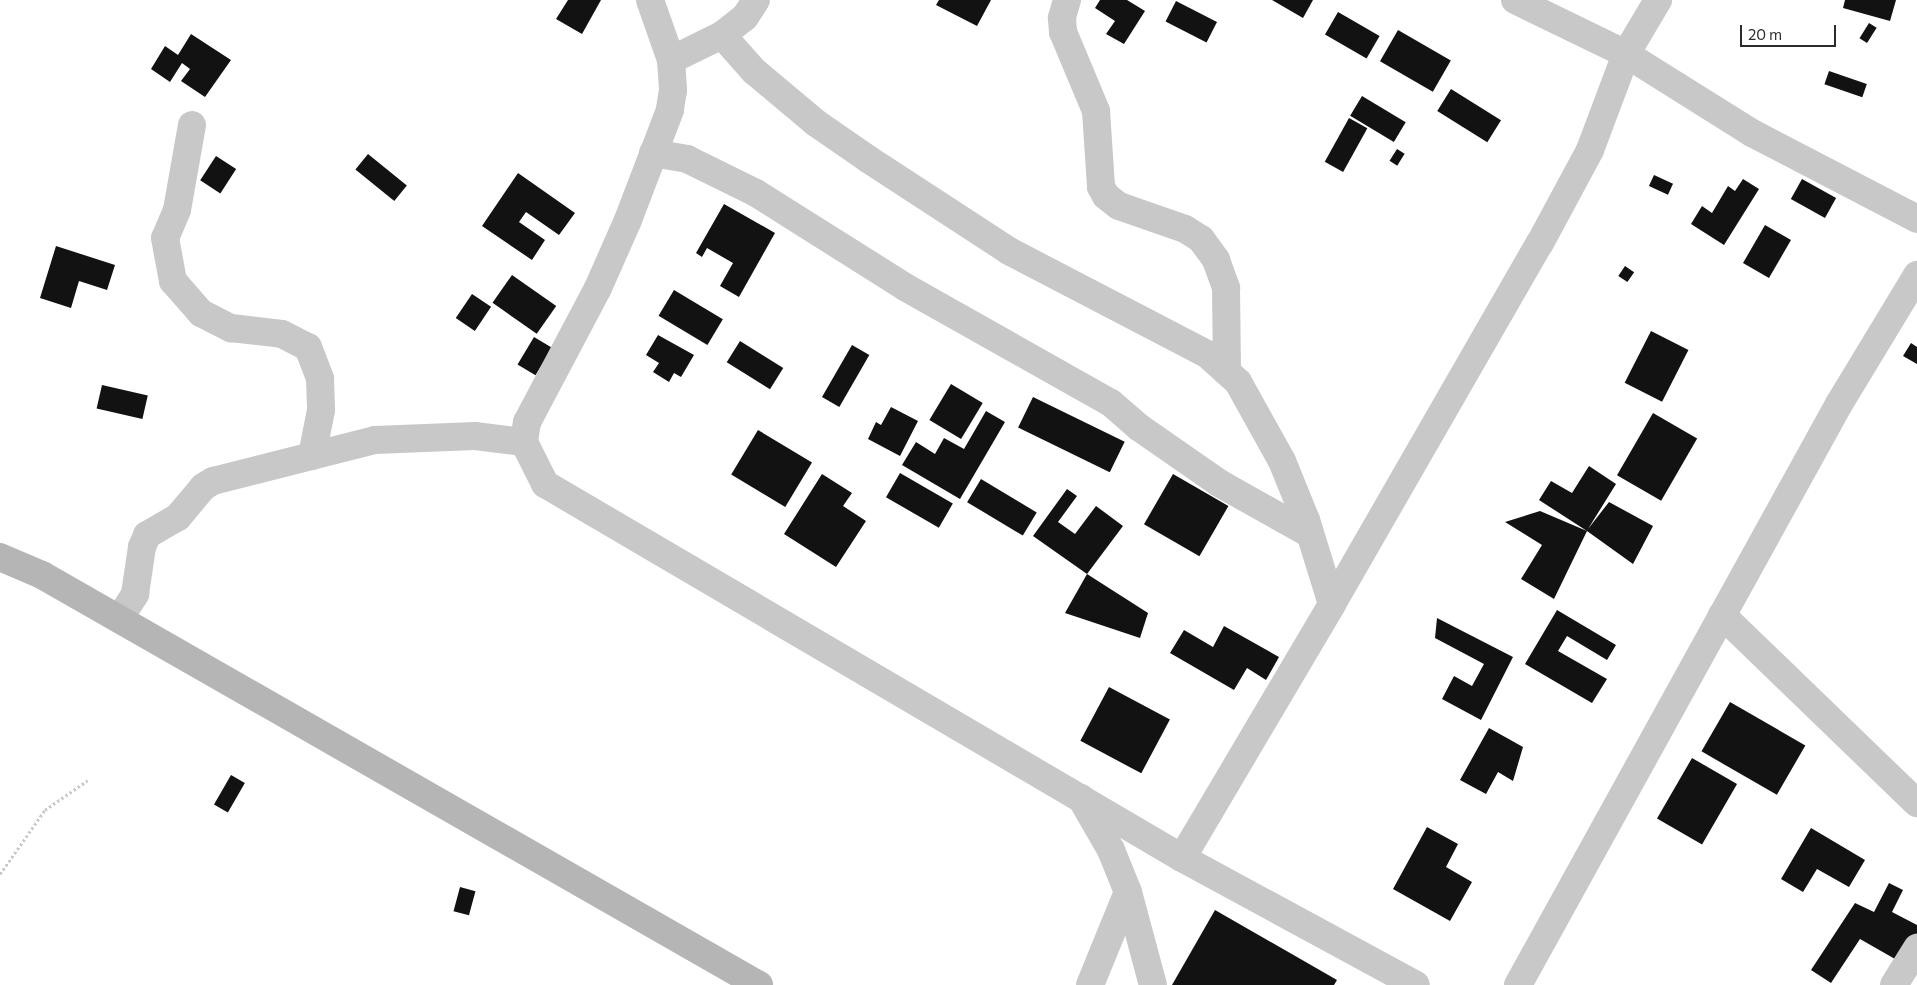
<!DOCTYPE html>
<style>
body{margin:0}
#map{position:relative;width:1917px;height:985px;overflow:hidden;background:#fff;font-family:Commissioner,sans-serif}
div>[style]{position:absolute}
[style*='--x']{left:calc(var(--x)*1px);top:calc(var(--y)*1px);width:calc(var(--w)*1px);rotate:calc(var(--a)*1deg)}
.building>*{inset:0;background:#121212;transform-origin:0 0}
.path>*{height:3px;margin-top:-1.5px;transform-origin:0;background:repeating-linear-gradient(90deg,#c8c8c8 0 2.5px,transparent 0 5px)}
.street>*{height:28px;margin:-14px;padding:0 14px;transform-origin:14px;border-radius:14px;background:#c8c8c8}
.secondary>*{height:28px;margin:-14px;padding:0 14px;transform-origin:14px;border-radius:14px;background:#b5b5b5}
span{translate:-50% -50%;white-space:nowrap;text-align:center;line-height:1.15;-webkit-text-stroke:5px #fff;paint-order:stroke}
.scale{position:absolute;left:1740px;top:25px;width:96px;height:22px;box-sizing:border-box;border:2px solid #2b2b2b;border-top:0;padding-left:6px;font-size:15px;line-height:18px;white-space:nowrap;color:#2b2b2b;-webkit-text-stroke:4px #fff;paint-order:stroke}
</style>
<div id="map">
<div class="building">
<i style="clip-path:polygon(568px 0,601px 0,582px 34px,556px 19px)"></i>
<i style="clip-path:polygon(939px 0,991px 0,977px 26px,936px 5px)"></i>
<i style="clip-path:polygon(1100px 0,1127px 0,1145px 11px,1124px 44px,1106px 34px,1115px 21px,1095px 8px)"></i>
<i style="clip-path:polygon(1272px 0,1313px 0,1303px 18px)"></i>
<i style="clip-path:polygon(1845px 0,1896px 0,1890px 21px,1843px 8px)"></i>
<i style="left:1176px;top:1px;width:46px;height:23px;rotate:27deg"></i>
<i style="left:1338px;top:12px;width:48px;height:26px;rotate:30deg"></i>
<i style="left:1869px;top:23px;width:9px;height:18px;rotate:32deg"></i>
<i style="left:1398px;top:30px;width:61px;height:36px;rotate:30deg"></i>
<i style="clip-path:polygon(191px 34px,231px 60px,205px 97px,181px 81px,190px 69px,182px 63px,170px 82px,151px 69px,165px 46px,178px 55px)"></i>
<i style="left:1829px;top:71px;width:40px;height:14px;rotate:19deg"></i>
<i style="left:1451px;top:89px;width:59px;height:26px;rotate:32deg"></i>
<i style="left:1362px;top:96px;width:51px;height:23px;rotate:31deg"></i>
<i style="left:1349px;top:118px;width:21px;height:50px;rotate:29deg"></i>
<i style="left:1397px;top:149px;width:9px;height:14px;rotate:32deg"></i>
<i style="left:368px;top:154px;width:50px;height:20px;rotate:39deg"></i>
<i style="left:216px;top:156px;width:24px;height:29px;rotate:33deg"></i>
<i style="clip-path:polygon(518px 173px,575px 213px,559px 235px,526px 212px,519px 222px,545px 240px,532px 260px,482px 226px)"></i>
<i style="left:1654px;top:175px;width:21px;height:12px;rotate:25deg"></i>
<i style="clip-path:polygon(1743px 179px,1759px 189px,1724px 245px,1691px 224px,1702px 206px,1712px 213px,1728px 186px,1735px 191px)"></i>
<i style="left:1802px;top:179px;width:39px;height:23px;rotate:29deg"></i>
<i style="clip-path:polygon(724px 204px,775px 233px,739px 297px,720px 286px,733px 263px,707px 248px,702px 257px,696px 253px)"></i>
<i style="left:1765px;top:225px;width:30px;height:44px;rotate:30deg"></i>
<i style="clip-path:polygon(56px 246px,115px 265px,107px 290px,79px 281px,71px 308px,40px 298px)"></i>
<i style="left:1625px;top:266px;width:11px;height:12px;rotate:34deg"></i>
<i style="left:512px;top:275px;width:54px;height:34px;rotate:35deg"></i>
<i style="left:674px;top:290px;width:57px;height:30px;rotate:31deg"></i>
<i style="left:472px;top:294px;width:23px;height:29px;rotate:34deg"></i>
<i style="left:1651px;top:331px;width:42px;height:58px;rotate:27deg"></i>
<i style="clip-path:polygon(658px 335px,694px 355px,681px 377px,674px 373px,669px 382px,653px 372px,659px 363px,646px 355px)"></i>
<i style="left:534px;top:337px;width:21px;height:32px;rotate:31deg"></i>
<i style="left:740px;top:341px;width:51px;height:25px;rotate:32deg"></i>
<i style="clip-path:polygon(1911px 343px,1917px 347px,1917px 364px,1903px 356px)"></i>
<i style="left:852px;top:345px;width:20px;height:60px;rotate:30deg"></i>
<i style="left:951px;top:384px;width:37px;height:42px;rotate:31deg"></i>
<i style="left:102px;top:385px;width:47px;height:24px;rotate:13deg"></i>
<i style="left:1033px;top:397px;width:102px;height:34px;rotate:26deg"></i>
<i style="clip-path:polygon(891px 407px,918px 421px,900px 456px,868px 439px,876px 422px,881px 425px)"></i>
<i style="clip-path:polygon(986px 411px,1005px 422px,960px 499px,902px 465px,916px 442px,935px 454px,944px 438px,964px 449px)"></i>
<i style="left:1653px;top:413px;width:51px;height:72px;rotate:30deg"></i>
<i style="left:758px;top:430px;width:63px;height:52px;rotate:31deg"></i>
<i style="clip-path:polygon(1589px 466px,1616px 484px,1588px 529px,1609px 502px,1653px 526px,1633px 564px,1587px 531px,1554px 599px,1521px 579px,1542px 545px,1505px 522px,1540px 511px,1587px 531px,1539px 500px,1551px 481px,1572px 493px)"></i>
<i style="left:900px;top:473px;width:61px;height:28px;rotate:30deg"></i>
<i style="clip-path:polygon(822px 474px,852px 493px,843px 506px,866px 521px,836px 567px,784px 534px)"></i>
<i style="left:1173px;top:474px;width:64px;height:58px;rotate:30deg"></i>
<i style="left:981px;top:479px;width:65px;height:27px;rotate:31deg"></i>
<i style="clip-path:polygon(1067px 489px,1077px 496px,1058px 522px,1075px 534px,1096px 506px,1123px 526px,1087px 574px,1033px 536px)"></i>
<i style="clip-path:polygon(1087px 574px,1148px 613px,1140px 638px,1065px 613px)"></i>
<i style="clip-path:polygon(1557px 610px,1616px 645px,1607px 660px,1567px 636px,1558px 651px,1607px 679px,1592px 703px,1525px 664px)"></i>
<i style="clip-path:polygon(1437px 618px,1513px 657px,1481px 720px,1442px 699px,1454px 676px,1472px 686px,1484px 664px,1435px 638px)"></i>
<i style="clip-path:polygon(1224px 626px,1279px 657px,1266px 680px,1247px 668px,1234px 690px,1170px 653px,1184px 630px,1213px 647px)"></i>
<i style="left:1109px;top:687px;width:69px;height:61px;rotate:28deg"></i>
<i style="left:1730px;top:702px;width:87px;height:57px;rotate:30deg"></i>
<i style="clip-path:polygon(1489px 728px,1523px 747px,1513px 781px,1498px 772px,1486px 794px,1460px 780px)"></i>
<i style="left:1692px;top:758px;width:52px;height:70px;rotate:30deg"></i>
<i style="left:231px;top:775px;width:16px;height:34px;rotate:30deg"></i>
<i style="clip-path:polygon(1427px 827px,1458px 844px,1446px 867px,1472px 882px,1450px 921px,1393px 889px)"></i>
<i style="clip-path:polygon(1811px 828px,1865px 860px,1849px 887px,1817px 869px,1803px 892px,1781px 879px)"></i>
<i style="clip-path:polygon(1889px 883px,1903px 890px,1892px 912px,1917px 925px,1917px 934px,1902px 963px,1860px 939px,1831px 983px,1811px 970px,1855px 903px,1874px 912px)"></i>
<i style="left:460px;top:887px;width:16px;height:25px;rotate:15deg"></i>
<i style="clip-path:polygon(1215px 910px,1337px 980px,1334px 985px,1172px 985px)"></i>
</div>
<div class="path">
<i style="--x:0;--y:874;--w:78;--a:-54.9"></i>
<i style="--x:45;--y:810;--w:52;--a:-34.9"></i>
</div>
<div class="street">
<i style="--x:650;--y:0;--w:64;--a:70.7"></i>
<i style="--x:671;--y:60;--w:30;--a:86"></i>
<i style="--x:673;--y:90;--w:20;--a:99"></i>
<i style="--x:670;--y:110;--w:118;--a:110.9"></i>
<i style="--x:628;--y:220;--w:74;--a:113.8"></i>
<i style="--x:598;--y:288;--w:152;--a:117.9"></i>
<i style="--x:527;--y:422;--w:20;--a:99"></i>
<i style="--x:524;--y:442;--w:47;--a:63.4"></i>
<i style="--x:545;--y:484;--w:739;--a:30.42"></i>
<i style="--x:1182;--y:858;--w:266;--a:28.5"></i>
<i style="--x:1067;--y:0;--w:19;--a:106"></i>
<i style="--x:1062;--y:18;--w:14;--a:86"></i>
<i style="--x:1063;--y:32;--w:86;--a:67.3"></i>
<i style="--x:1096;--y:111;--w:76;--a:86.2"></i>
<i style="--x:1101;--y:187;--w:10;--a:61"></i>
<i style="--x:1106;--y:196;--w:16;--a:38"></i>
<i style="--x:1119;--y:206;--w:70;--a:19.2"></i>
<i style="--x:1185;--y:229;--w:19;--a:32"></i>
<i style="--x:1201;--y:239;--w:26;--a:54"></i>
<i style="--x:1216;--y:260;--w:30;--a:70"></i>
<i style="--x:1226;--y:288;--w:84;--a:89.3"></i>
<i style="--x:1515;--y:0;--w:123;--a:25.9"></i>
<i style="--x:1626;--y:54;--w:149;--a:32.1"></i>
<i style="--x:1752;--y:133;--w:186;--a:27.5"></i>
<i style="--x:722;--y:35;--w:48;--a:48.4"></i>
<i style="--x:754;--y:71;--w:81;--a:40"></i>
<i style="--x:816;--y:123;--w:63;--a:34.7"></i>
<i style="--x:868;--y:159;--w:168;--a:33.1"></i>
<i style="--x:1009;--y:251;--w:223;--a:27.5"></i>
<i style="--x:1207;--y:354;--w:42;--a:42.1"></i>
<i style="--x:1238;--y:382;--w:90;--a:60.9"></i>
<i style="--x:1282;--y:461;--w:64;--a:67.9"></i>
<i style="--x:1306;--y:520;--w:88;--a:72.8"></i>
<i style="--x:671;--y:60;--w:57;--a:-26.1"></i>
<i style="--x:722;--y:35;--w:29;--a:-38"></i>
<i style="--x:745;--y:17;--w:20;--a:-57"></i>
<i style="--x:192;--y:125;--w:86;--a:100"></i>
<i style="--x:177;--y:210;--w:30;--a:113"></i>
<i style="--x:165;--y:238;--w:44;--a:79.5"></i>
<i style="--x:173;--y:281;--w:43;--a:48.8"></i>
<i style="--x:201;--y:313;--w:34;--a:27"></i>
<i style="--x:231;--y:328;--w:51;--a:6.7"></i>
<i style="--x:282;--y:334;--w:29;--a:27"></i>
<i style="--x:308;--y:347;--w:34;--a:69"></i>
<i style="--x:320;--y:379;--w:31;--a:88"></i>
<i style="--x:321;--y:410;--w:47;--a:101.1"></i>
<i style="--x:653;--y:153;--w:35;--a:10"></i>
<i style="--x:687;--y:159;--w:77;--a:26.2"></i>
<i style="--x:756;--y:193;--w:176;--a:32.2"></i>
<i style="--x:905;--y:287;--w:236;--a:29.4"></i>
<i style="--x:1111;--y:403;--w:38;--a:41"></i>
<i style="--x:1140;--y:428;--w:96;--a:34.8"></i>
<i style="--x:1219;--y:483;--w:104;--a:29.3"></i>
<i style="--x:1722;--y:615;--w:271;--a:44"></i>
<i style="--x:119;--y:619;--w:30;--a:-57"></i>
<i style="--x:135;--y:594;--w:48;--a:-81.5"></i>
<i style="--x:142;--y:547;--w:13;--a:-67"></i>
<i style="--x:147;--y:535;--w:36;--a:-30"></i>
<i style="--x:178;--y:517;--w:39;--a:-50"></i>
<i style="--x:203;--y:487;--w:12;--a:-31"></i>
<i style="--x:213;--y:481;--w:167;--a:-14.2"></i>
<i style="--x:375;--y:440;--w:100;--a:-2.3"></i>
<i style="--x:475;--y:436;--w:49;--a:7"></i>
<i style="--x:1081;--y:798;--w:60;--a:60"></i>
<i style="--x:1111;--y:850;--w:45;--a:68"></i>
<i style="--x:1128;--y:892;--w:96;--a:75"></i>
<i style="--x:1182;--y:858;--w:295;--a:-59.4"></i>
<i style="--x:1332;--y:604;--w:417;--a:-60.1"></i>
<i style="--x:1540;--y:243;--w:106;--a:-61.7"></i>
<i style="--x:1590;--y:150;--w:103;--a:-69.4"></i>
<i style="--x:1626;--y:54;--w:63;--a:-59.3"></i>
<i style="--x:1090;--y:985;--w:100;--a:-67.8"></i>
<i style="--x:1518;--y:985;--w:664;--a:-61.08"></i>
<i style="--x:1839;--y:404;--w:151;--a:-58.8"></i>
<i style="--x:1894;--y:985;--w:44;--a:-58.1"></i>
</div>
<div class="secondary">
<i style="--x:0;--y:557;--w:46;--a:23.2"></i>
<i style="--x:42;--y:575;--w:826;--a:29.76"></i>
</div>
<div class="scale">20 m</div>
</div>
